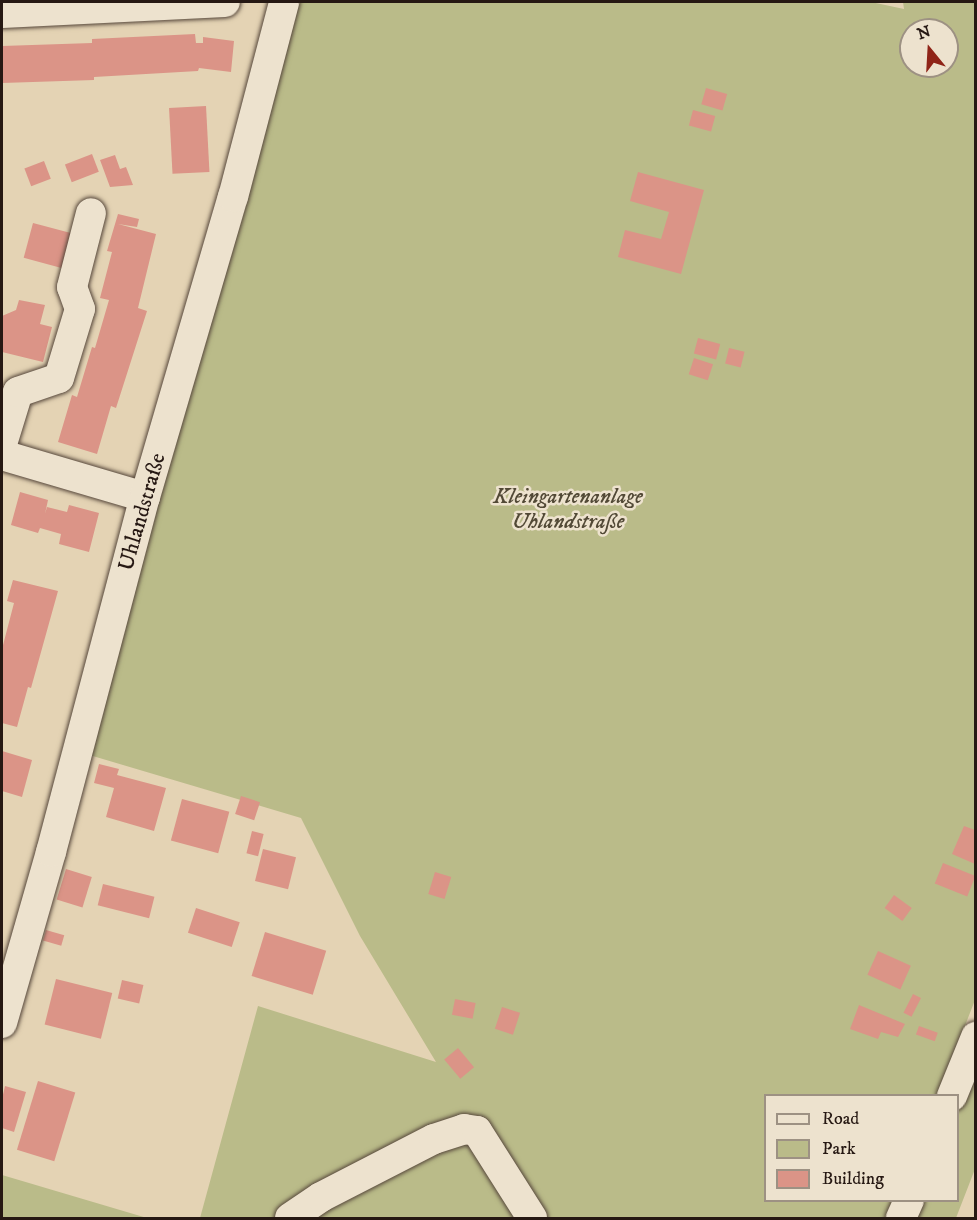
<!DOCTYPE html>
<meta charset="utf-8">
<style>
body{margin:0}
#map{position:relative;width:977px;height:1220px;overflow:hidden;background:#e4d3b4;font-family:"IM FELL DW Pica",serif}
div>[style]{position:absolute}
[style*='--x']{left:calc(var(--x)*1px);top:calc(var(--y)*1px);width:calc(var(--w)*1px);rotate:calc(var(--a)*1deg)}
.green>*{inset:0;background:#babb89}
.building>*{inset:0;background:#db9487;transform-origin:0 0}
.roads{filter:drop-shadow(0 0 2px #56473b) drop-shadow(0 0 2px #56473b)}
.minor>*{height:30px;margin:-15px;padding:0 15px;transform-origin:15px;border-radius:15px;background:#ede2ce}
span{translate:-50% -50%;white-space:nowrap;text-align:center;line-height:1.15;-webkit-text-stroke:5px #ede2ce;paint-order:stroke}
.park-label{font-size:22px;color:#524936;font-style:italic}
.street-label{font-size:22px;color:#261813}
.frame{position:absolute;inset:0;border:3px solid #261813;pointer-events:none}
.legend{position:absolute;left:764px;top:1094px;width:195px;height:108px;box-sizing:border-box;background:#ede2ce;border:2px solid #9d9183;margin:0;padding:8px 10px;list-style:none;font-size:18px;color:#261813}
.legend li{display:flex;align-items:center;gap:12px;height:30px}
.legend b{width:30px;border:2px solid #9d9183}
.north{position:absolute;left:899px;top:18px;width:60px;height:60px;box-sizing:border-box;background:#ede2ce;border:2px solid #9d9183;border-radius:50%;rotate:342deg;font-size:16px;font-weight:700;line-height:24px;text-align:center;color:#261813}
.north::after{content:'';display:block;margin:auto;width:21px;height:27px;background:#8f2418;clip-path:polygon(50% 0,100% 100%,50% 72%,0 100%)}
</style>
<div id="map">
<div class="green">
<i style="clip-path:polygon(evenodd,284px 2px,871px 2px,904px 9px,903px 2px,975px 2px,975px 1000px,938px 1095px,766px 1096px,766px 1200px,897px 1201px,889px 1218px,200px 1218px,258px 1006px,436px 1062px,360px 936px,301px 818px,76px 751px,284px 2px,911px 30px,947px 30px,947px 66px,911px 66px,911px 30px)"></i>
<i style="clip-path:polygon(975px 1056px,975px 1169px,956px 1218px,908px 1218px,916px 1201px,958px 1200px,958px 1100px)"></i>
<i style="clip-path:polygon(2px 1175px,147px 1218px,2px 1218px)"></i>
</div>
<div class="building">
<i style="clip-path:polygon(195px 34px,196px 43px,203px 43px,203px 37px,234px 41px,231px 72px,199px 68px,198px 71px,94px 77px,94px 80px,2px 83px,2px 46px,92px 43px,92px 39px)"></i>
<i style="left:706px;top:88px;width:22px;height:17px;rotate:16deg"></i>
<i style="left:206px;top:106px;width:66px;height:37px;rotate:87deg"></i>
<i style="left:693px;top:110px;width:23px;height:16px;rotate:15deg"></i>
<i style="left:92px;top:154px;width:19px;height:29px;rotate:69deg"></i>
<i style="clip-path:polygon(115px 155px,120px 169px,126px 167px,133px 185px,110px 187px,100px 160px)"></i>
<i style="left:44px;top:161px;width:19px;height:21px;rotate:69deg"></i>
<i style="clip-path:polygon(638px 172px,704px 190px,681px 274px,618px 257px,625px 230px,661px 239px,669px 212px,630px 201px)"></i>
<i style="clip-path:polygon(118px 214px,139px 219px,137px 227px,118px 224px,156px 234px,138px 308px,147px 311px,116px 408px,111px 406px,97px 454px,58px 442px,72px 395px,77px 397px,92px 347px,95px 348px,109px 300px,100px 298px,112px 252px,107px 251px)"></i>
<i style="left:33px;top:223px;width:41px;height:36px;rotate:15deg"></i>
<i style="clip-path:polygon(19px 300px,45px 305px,40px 324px,52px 327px,43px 362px,2px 352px,2px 316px,16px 310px)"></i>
<i style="left:698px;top:338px;width:23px;height:16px;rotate:15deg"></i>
<i style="left:729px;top:348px;width:16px;height:16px;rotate:14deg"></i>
<i style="left:694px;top:358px;width:20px;height:17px;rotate:18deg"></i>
<i style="clip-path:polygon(20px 492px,48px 500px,45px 514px,47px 507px,67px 512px,69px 505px,99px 513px,89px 552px,59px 544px,61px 534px,40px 528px,38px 533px,11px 525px)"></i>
<i style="clip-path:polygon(13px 580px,58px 591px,31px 688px,28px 687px,17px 727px,2px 723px,2px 649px,14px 603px,7px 601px)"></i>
<i style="clip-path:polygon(2px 751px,32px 760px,22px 797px,2px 791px)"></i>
<i style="clip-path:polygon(99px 764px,119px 769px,117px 775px,166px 788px,154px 831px,106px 817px,114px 788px,94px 783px)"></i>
<i style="left:241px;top:796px;width:20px;height:19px;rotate:18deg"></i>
<i style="left:182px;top:799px;width:49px;height:43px;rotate:15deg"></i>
<i style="clip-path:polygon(964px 826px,975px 830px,975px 864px,952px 854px)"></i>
<i style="left:252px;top:831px;width:12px;height:23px;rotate:14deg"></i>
<i style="left:263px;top:849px;width:34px;height:33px;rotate:14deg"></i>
<i style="left:943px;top:863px;width:35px;height:22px;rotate:22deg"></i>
<i style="left:66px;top:869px;width:27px;height:32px;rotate:17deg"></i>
<i style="left:435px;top:872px;width:17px;height:23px;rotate:17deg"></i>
<i style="left:103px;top:884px;width:53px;height:22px;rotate:14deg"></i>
<i style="left:894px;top:895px;width:22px;height:16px;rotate:36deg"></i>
<i style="left:196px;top:908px;width:46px;height:26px;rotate:18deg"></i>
<i style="left:46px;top:930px;width:19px;height:11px;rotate:16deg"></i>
<i style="left:265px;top:932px;width:64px;height:46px;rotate:17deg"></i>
<i style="left:878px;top:951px;width:36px;height:26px;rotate:24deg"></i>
<i style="left:56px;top:979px;width:58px;height:47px;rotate:14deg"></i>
<i style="left:122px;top:980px;width:22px;height:19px;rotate:13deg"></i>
<i style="left:913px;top:994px;width:9px;height:21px;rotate:27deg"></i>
<i style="left:455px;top:999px;width:21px;height:16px;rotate:11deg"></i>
<i style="clip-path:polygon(859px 1005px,905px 1024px,898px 1037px,881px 1032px,878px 1039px,850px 1029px)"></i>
<i style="left:502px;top:1007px;width:19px;height:23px;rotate:18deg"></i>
<i style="left:919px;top:1026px;width:20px;height:9px;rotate:20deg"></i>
<i style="left:458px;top:1048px;width:25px;height:18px;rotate:50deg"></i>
<i style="left:38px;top:1081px;width:39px;height:72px;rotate:17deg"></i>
<i style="clip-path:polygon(5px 1086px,26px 1092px,14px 1132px,2px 1128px,2px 1099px)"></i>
</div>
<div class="roads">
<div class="minor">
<i style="--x:2;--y:13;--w:223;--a:-2.8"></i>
<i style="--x:2;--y:444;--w:54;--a:-72.9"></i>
<i style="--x:18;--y:392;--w:43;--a:-18.9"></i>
<i style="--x:59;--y:378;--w:72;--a:-73.1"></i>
<i style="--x:80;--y:309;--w:23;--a:-110"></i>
<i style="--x:72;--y:287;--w:76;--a:-75.6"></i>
<i style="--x:2;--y:455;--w:149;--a:16.4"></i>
<i style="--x:2;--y:1023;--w:178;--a:-74"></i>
<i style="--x:51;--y:852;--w:367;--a:-75.2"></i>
<i style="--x:145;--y:497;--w:313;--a:-73.7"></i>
<i style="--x:233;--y:197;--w:202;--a:-75.3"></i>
<i style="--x:952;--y:1096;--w:64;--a:-67.9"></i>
<i style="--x:290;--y:1218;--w:37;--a:-34"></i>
<i style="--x:321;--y:1197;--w:127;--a:-27.2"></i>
<i style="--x:434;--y:1139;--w:32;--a:-18"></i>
<i style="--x:464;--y:1129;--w:13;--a:9"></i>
<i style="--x:477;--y:1131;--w:103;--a:57.7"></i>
<i style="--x:901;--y:1218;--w:20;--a:-66"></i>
</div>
</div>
<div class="park-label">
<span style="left:568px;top:509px">Kleingartenanlage<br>Uhlandstraße</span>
</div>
<div class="street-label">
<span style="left:142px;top:512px;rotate:-74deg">Uhlandstraße</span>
</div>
<div class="frame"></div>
<ul class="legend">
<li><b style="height:8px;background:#ede2ce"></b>Road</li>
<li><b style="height:16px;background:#babb89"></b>Park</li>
<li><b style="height:16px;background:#db9487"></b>Building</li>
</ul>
<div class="north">N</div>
</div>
